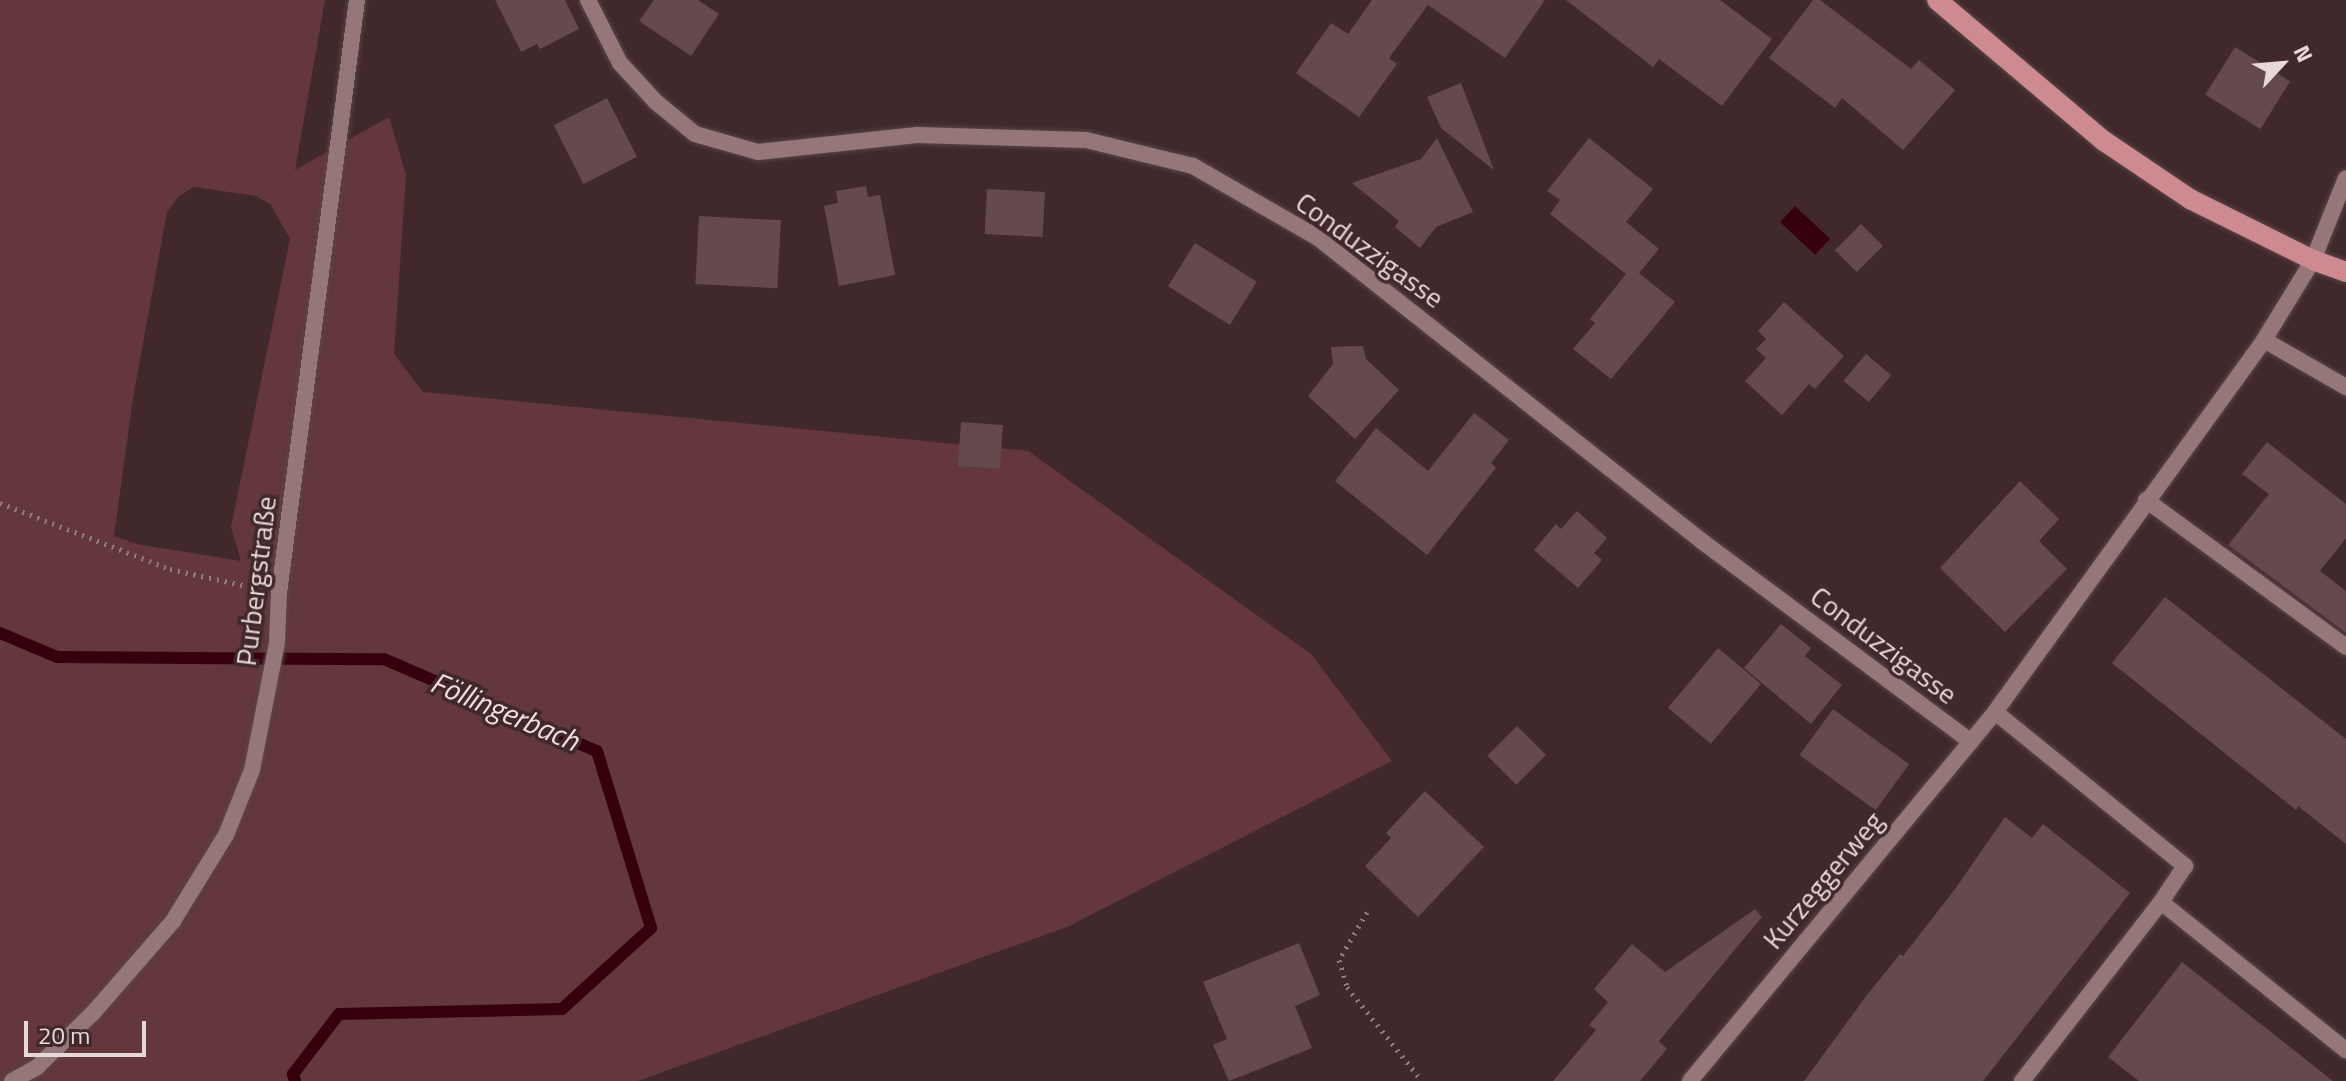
<!DOCTYPE html>
<meta charset="utf-8">
<style>
body{margin:0}
#map{position:relative;width:2346px;height:1081px;overflow:hidden;background:#41292b;font-family:"Titillium Web",sans-serif}
div>[style]{position:absolute}
[style*='--x']{left:calc(var(--x)*1px);top:calc(var(--y)*1px);width:calc(var(--w)*1px);rotate:calc(var(--a)*1deg)}
.green>*{inset:0;background:#63373c}
.water>*{inset:0;background:#35000c;transform-origin:0 0}
.stream>*{height:12px;margin:-6px;padding:0 6px;transform-origin:6px;border-radius:6px;background:#35000c}
.building>*{inset:0;background:#654a4d;transform-origin:0 0}
.path>*{height:5px;margin-top:-2.5px;transform-origin:0;background:repeating-linear-gradient(90deg,#917c7d 0 2px,transparent 0 8px)}
.roads{filter:drop-shadow(0 0 2px #594547) drop-shadow(0 0 2px #594547)}
.lane>*{height:16px;margin:-8px;padding:0 8px;transform-origin:8px;border-radius:8px;background:#95777a}
.street>*{height:16px;margin:-8px;padding:0 8px;transform-origin:8px;border-radius:8px;background:#95777a}
.primary>*{height:20px;margin:-10px;padding:0 10px;transform-origin:10px;border-radius:10px;background:#cd8a91}
span{translate:-50% -50%;white-space:nowrap;text-align:center;line-height:1.15;-webkit-text-stroke:7px #41292b;paint-order:stroke}
.street-label{font-size:28px;color:#e9d8d9}
.water-label{font-size:30px;color:#f2ddde;font-style:italic}
.north{position:absolute;left:2242px;top:24px;width:80px;height:80px;-webkit-text-stroke:6px #41292b;paint-order:stroke;rotate:64deg;font-size:22px;font-weight:700;line-height:32px;text-align:center;color:#e9d8d9}
.north::after{content:'';display:block;margin:auto;width:28px;height:36px;background:#e9d8d9;clip-path:polygon(50% 0,100% 100%,50% 72%,0 100%)}
.scale{position:absolute;left:24px;top:1021px;width:122px;height:36px;box-sizing:border-box;border:4px solid #e9d8d9;border-top:0;padding-left:10px;font-size:24px;line-height:28px;white-space:nowrap;color:#e9d8d9;-webkit-text-stroke:6px #41292b;paint-order:stroke}
</style>
<div id="map">
<div class="green">
<i style="clip-path:polygon(evenodd,0 0,325px 0,295px 170px,389px 117px,406px 175px,394px 354px,423px 392px,1028px 451px,1311px 654px,1392px 761px,1067px 927px,638px 1081px,0 1081px,0 0,194px 187px,256px 196px,271px 205px,290px 239px,231px 527px,241px 561px,137px 544px,114px 536px,133px 398px,167px 212px,179px 196px,194px 187px)"></i>
</div>
<div class="water">
<i style="left:1795px;top:206px;width:48px;height:22px;rotate:43deg"></i>
</div>
<div class="stream">
<i style="--x:0;--y:633;--w:62;--a:22.8"></i>
<i style="--x:57;--y:657;--w:327;--a:0.4"></i>
<i style="--x:384;--y:659;--w:232;--a:23.4"></i>
<i style="--x:597;--y:751;--w:185;--a:73"></i>
<i style="--x:651;--y:928;--w:120;--a:137.7"></i>
<i style="--x:562;--y:1009;--w:223;--a:178.7"></i>
<i style="--x:339;--y:1014;--w:76;--a:127.5"></i>
<i style="--x:293;--y:1074;--w:7;--a:74"></i>
</div>
<div class="building">
<i style="clip-path:polygon(495px 0,565px 0,579px 29px,540px 49px,537px 44px,521px 52px)"></i>
<i style="clip-path:polygon(654px 0,698px 0,719px 14px,691px 56px,639px 21px)"></i>
<i style="clip-path:polygon(1372px 0,1545px 0,1505px 58px,1428px 5px,1389px 58px,1397px 64px,1359px 117px,1296px 73px,1331px 23px,1348px 34px)"></i>
<i style="clip-path:polygon(1566px 0,1720px 0,1772px 39px,1722px 106px,1659px 59px,1653px 67px)"></i>
<i style="clip-path:polygon(1813px 0,1820px 0,1911px 69px,1919px 60px,1955px 90px,1903px 150px,1842px 98px,1835px 108px,1769px 58px)"></i>
<i style="left:2235px;top:47px;width:65px;height:56px;rotate:32deg"></i>
<i style="clip-path:polygon(1461px 83px,1494px 170px,1441px 128px,1427px 97px)"></i>
<i style="left:607px;top:98px;width:66px;height:60px;rotate:63deg"></i>
<i style="clip-path:polygon(1437px 138px,1473px 212px,1436px 227px,1420px 248px,1395px 227px,1399px 221px,1352px 183px,1421px 159px)"></i>
<i style="clip-path:polygon(1589px 138px,1653px 189px,1626px 222px,1659px 249px,1639px 273px,1675px 302px,1611px 379px,1573px 349px,1595px 323px,1590px 319px,1626px 274px,1550px 214px,1560px 200px,1547px 191px)"></i>
<i style="clip-path:polygon(866px 186px,868px 197px,880px 195px,895px 275px,839px 286px,824px 206px,838px 203px,836px 191px)"></i>
<i style="left:987px;top:189px;width:58px;height:45px;rotate:3deg"></i>
<i style="left:699px;top:216px;width:82px;height:68px;rotate:3deg"></i>
<i style="left:1861px;top:224px;width:31px;height:37px;rotate:45deg"></i>
<i style="left:1195px;top:243px;width:73px;height:51px;rotate:32deg"></i>
<i style="clip-path:polygon(1784px 302px,1844px 356px,1815px 389px,1809px 384px,1782px 415px,1745px 381px,1766px 358px,1756px 349px,1766px 339px,1758px 331px)"></i>
<i style="clip-path:polygon(1363px 346px,1366px 359px,1399px 390px,1355px 439px,1308px 396px,1333px 364px,1331px 347px)"></i>
<i style="left:1866px;top:354px;width:33px;height:35px;rotate:40deg"></i>
<i style="clip-path:polygon(1474px 413px,1509px 440px,1491px 463px,1496px 468px,1427px 555px,1335px 481px,1376px 428px,1428px 471px)"></i>
<i style="left:961px;top:422px;width:42px;height:44px;rotate:4deg"></i>
<i style="clip-path:polygon(2267px 442px,2346px 504px,2346px 538px,2320px 571px,2346px 591px,2346px 633px,2228px 545px,2269px 494px,2242px 474px)"></i>
<i style="clip-path:polygon(2020px 481px,2059px 519px,2039px 541px,2067px 569px,2005px 632px,1940px 568px)"></i>
<i style="clip-path:polygon(1577px 511px,1607px 538px,1594px 553px,1602px 560px,1578px 588px,1534px 550px,1556px 524px,1561px 529px)"></i>
<i style="clip-path:polygon(2165px 597px,2346px 739px,2346px 844px,2298px 806px,2296px 810px,2112px 663px)"></i>
<i style="clip-path:polygon(1781px 624px,1811px 648px,1805px 656px,1842px 685px,1811px 724px,1744px 668px)"></i>
<i style="left:1718px;top:648px;width:56px;height:78px;rotate:40deg"></i>
<i style="left:1833px;top:709px;width:94px;height:57px;rotate:36deg"></i>
<i style="left:1517px;top:726px;width:41px;height:42px;rotate:45deg"></i>
<i style="clip-path:polygon(1425px 791px,1484px 847px,1418px 917px,1365px 866px,1391px 838px,1386px 833px)"></i>
<i style="clip-path:polygon(2005px 817px,2032px 838px,2043px 824px,2130px 893px,1983px 1081px,1804px 1081px,1867px 995px,1900px 954px,1903px 956px,1955px 889px)"></i>
<i style="clip-path:polygon(1755px 909px,1762px 917px,1659px 1041px,1667px 1049px,1640px 1081px,1553px 1081px,1596px 1030px,1589px 1025px,1608px 1002px,1594px 989px,1632px 944px,1665px 972px)"></i>
<i style="clip-path:polygon(1299px 943px,1320px 995px,1295px 1006px,1312px 1048px,1229px 1081px,1213px 1045px,1227px 1039px,1203px 982px)"></i>
<i style="clip-path:polygon(2182px 962px,2333px 1081px,2139px 1081px,2108px 1057px)"></i>
</div>
<div class="path">
<i style="--x:0;--y:503;--w:182;--a:21.2"></i>
<i style="--x:170;--y:569;--w:83;--a:12.5"></i>
<i style="--x:1367;--y:912;--w:56;--a:120.3"></i>
<i style="--x:1339;--y:960;--w:28;--a:73"></i>
<i style="--x:1347;--y:987;--w:120;--a:51.4"></i>
</div>
<div class="roads">
<div class="lane">
<i style="--x:2264;--y:340;--w:95;--a:29.8"></i>
</div>
<div class="street">
<i style="--x:588;--y:0;--w:71;--a:63.1"></i>
<i style="--x:620;--y:63;--w:53;--a:47.3"></i>
<i style="--x:656;--y:102;--w:50;--a:39.4"></i>
<i style="--x:695;--y:134;--w:66;--a:15.9"></i>
<i style="--x:758;--y:152;--w:160;--a:-6.1"></i>
<i style="--x:917;--y:135;--w:169;--a:1.7"></i>
<i style="--x:1086;--y:140;--w:110;--a:13.7"></i>
<i style="--x:1193;--y:166;--w:144;--a:29.9"></i>
<i style="--x:1318;--y:238;--w:491;--a:38.3"></i>
<i style="--x:1703;--y:542;--w:334;--a:36.7"></i>
<i style="--x:2146;--y:500;--w:248;--a:36.3"></i>
<i style="--x:1995;--y:712;--w:245;--a:39"></i>
<i style="--x:2185;--y:866;--w:43;--a:123.7"></i>
<i style="--x:2161;--y:902;--w:227;--a:127.8"></i>
<i style="--x:2161;--y:902;--w:237;--a:38.7"></i>
<i style="--x:12;--y:1081;--w:29;--a:-29"></i>
<i style="--x:37;--y:1067;--w:78;--a:-44"></i>
<i style="--x:93;--y:1013;--w:122;--a:-49"></i>
<i style="--x:173;--y:921;--w:101;--a:-58.4"></i>
<i style="--x:226;--y:835;--w:70;--a:-68.2"></i>
<i style="--x:252;--y:770;--w:130;--a:-78.9"></i>
<i style="--x:277;--y:642;--w:49;--a:-87.7"></i>
<i style="--x:279;--y:593;--w:598;--a:-82.51"></i>
<i style="--x:1690;--y:1081;--w:479;--a:-50.4"></i>
<i style="--x:1995;--y:712;--w:459;--a:-54.1"></i>
<i style="--x:2264;--y:340;--w:94;--a:-58.5"></i>
<i style="--x:2313;--y:260;--w:88;--a:-68.1"></i>
</div>
<div class="primary">
<i style="--x:1937;--y:0;--w:219;--a:40.2"></i>
<i style="--x:2104;--y:141;--w:104;--a:34"></i>
<i style="--x:2190;--y:199;--w:137;--a:26.4"></i>
<i style="--x:2313;--y:260;--w:35;--a:20"></i>
</div>
</div>
<div class="street-label">
<span style="left:1370px;top:250px;rotate:36deg">Conduzzigasse</span>
<span style="left:256px;top:581px;rotate:-83deg">Purbergstraße</span>
<span style="left:1884px;top:645px;rotate:37deg">Conduzzigasse</span>
<span style="left:1823px;top:880px;rotate:-50deg">Kurzeggerweg</span>
</div>
<div class="water-label">
<span style="left:505px;top:711px;rotate:23deg">Föllingerbach</span>
</div>
<div class="north">N</div>
<div class="scale">20 m</div>
</div>
